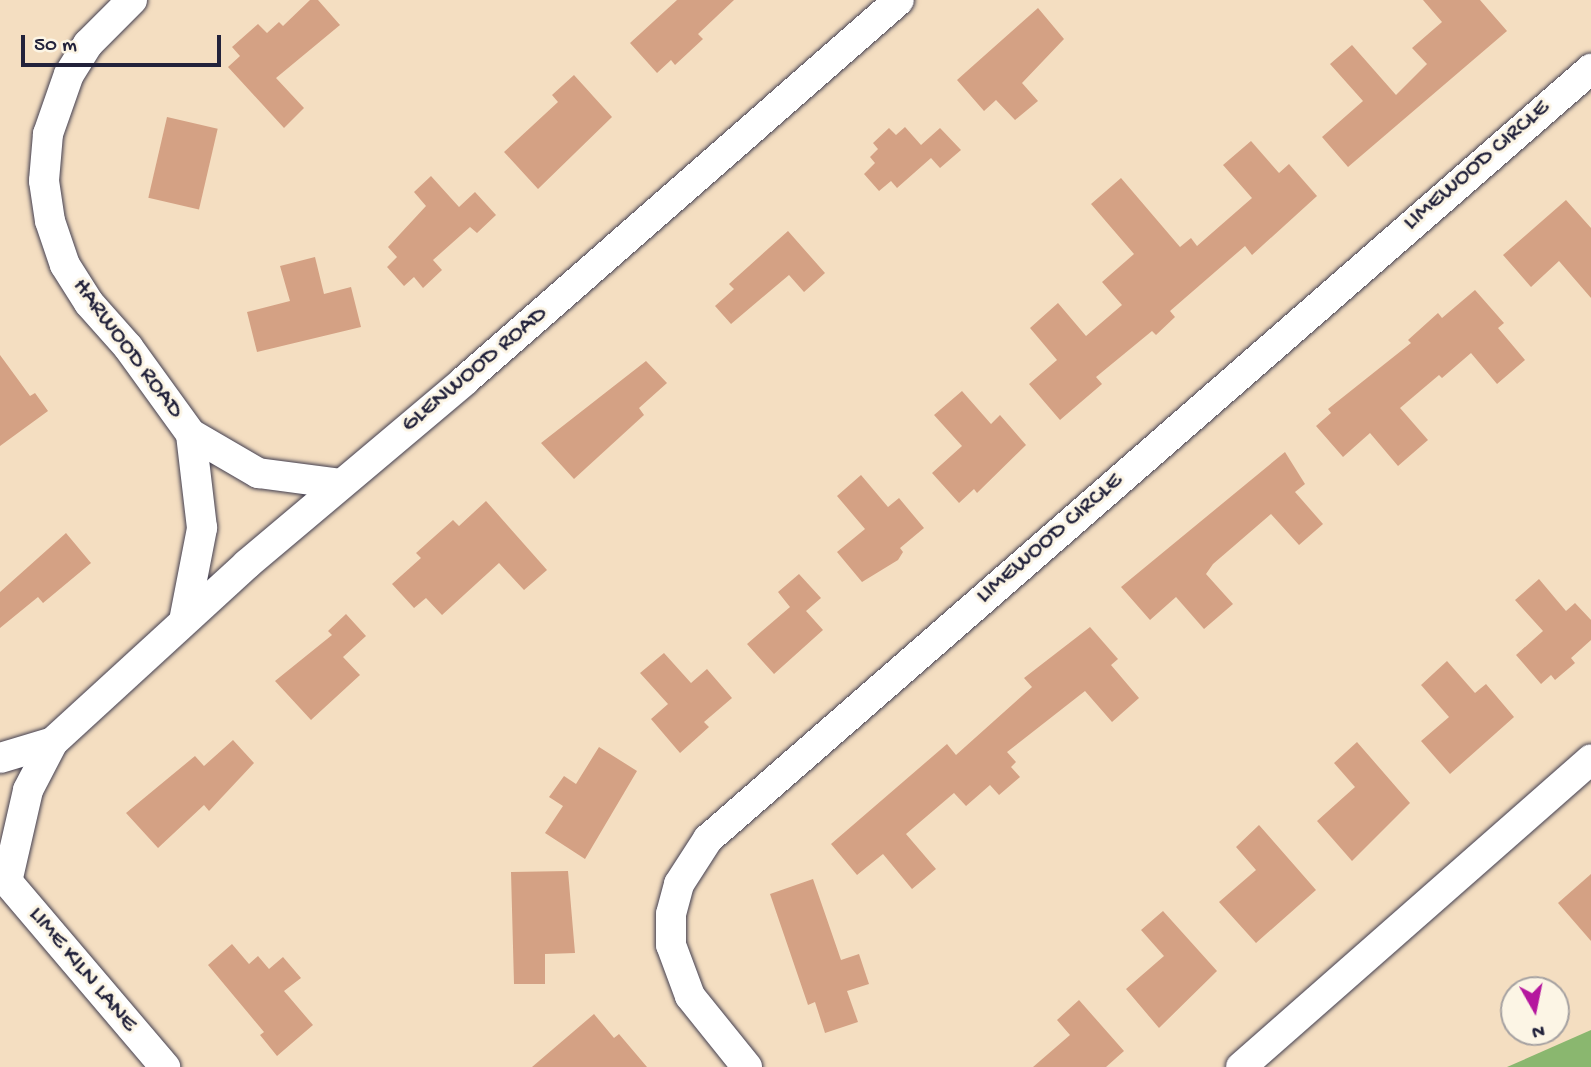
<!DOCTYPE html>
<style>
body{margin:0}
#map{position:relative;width:1591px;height:1067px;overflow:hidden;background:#f4dec1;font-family:"Gochi Hand",sans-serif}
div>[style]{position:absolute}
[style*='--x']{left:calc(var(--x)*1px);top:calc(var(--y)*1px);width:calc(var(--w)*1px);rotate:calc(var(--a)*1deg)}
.forest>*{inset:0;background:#8ab76f}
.building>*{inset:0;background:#d4a184;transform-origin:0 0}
.roads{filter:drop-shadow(0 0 2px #423e4f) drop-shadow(0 0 2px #423e4f)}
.street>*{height:30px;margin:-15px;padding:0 15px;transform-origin:15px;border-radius:15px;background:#fff}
span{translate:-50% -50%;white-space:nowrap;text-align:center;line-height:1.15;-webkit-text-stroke:6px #fcf5e5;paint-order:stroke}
.street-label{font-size:24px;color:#22223b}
.north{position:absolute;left:1500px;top:976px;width:70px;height:70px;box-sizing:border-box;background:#fcf5e5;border:2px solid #a5a1a1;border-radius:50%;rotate:171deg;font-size:19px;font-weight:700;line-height:28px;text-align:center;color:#22223b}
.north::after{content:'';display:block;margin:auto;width:24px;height:32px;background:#b5179e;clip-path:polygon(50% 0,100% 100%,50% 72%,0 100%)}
.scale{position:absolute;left:21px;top:35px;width:200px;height:32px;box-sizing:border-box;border:4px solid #22223b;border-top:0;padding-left:9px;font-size:21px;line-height:24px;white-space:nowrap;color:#22223b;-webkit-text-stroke:5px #fcf5e5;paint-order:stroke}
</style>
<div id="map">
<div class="forest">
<i style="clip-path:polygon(1591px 1030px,1591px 1067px,1507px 1067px)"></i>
</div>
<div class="building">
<i style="clip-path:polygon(310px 0,318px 0,340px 25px,276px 78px,304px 108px,284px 128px,228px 67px,240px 56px,232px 47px,258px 24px,267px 33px,279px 22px,283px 26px)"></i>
<i style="clip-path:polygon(677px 0,734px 0,698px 34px,703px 39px,675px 65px,671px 60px,657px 73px,630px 43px)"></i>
<i style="clip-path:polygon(1423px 0,1480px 0,1507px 31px,1348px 167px,1322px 137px,1363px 101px,1330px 64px,1352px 45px,1396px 95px,1427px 64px,1412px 48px,1442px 22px)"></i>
<i style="clip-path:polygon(1038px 8px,1064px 39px,1022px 83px,1038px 101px,1015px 120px,996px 100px,984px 111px,957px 80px)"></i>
<i style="clip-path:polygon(574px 75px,612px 117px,538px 189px,504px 152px,558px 102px,552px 95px)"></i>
<i style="left:167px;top:117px;width:52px;height:83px;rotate:13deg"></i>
<i style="clip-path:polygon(905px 127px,921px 145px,940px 128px,961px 150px,940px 168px,931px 158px,897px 188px,891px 181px,879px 191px,864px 174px,875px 163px,870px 157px,878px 149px,873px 143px,889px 128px,896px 135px)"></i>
<i style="clip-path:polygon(1251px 141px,1279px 173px,1289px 164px,1317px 196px,1252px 255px,1245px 246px,1170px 311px,1175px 317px,1156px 335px,1152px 331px,1096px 377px,1102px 384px,1060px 420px,1029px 384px,1057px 360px,1030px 328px,1058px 303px,1086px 336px,1122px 305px,1102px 282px,1134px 254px,1091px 204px,1121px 178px,1180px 247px,1191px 238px,1197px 246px,1252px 198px,1223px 165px)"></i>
<i style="clip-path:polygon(431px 176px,459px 207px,475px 192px,496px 215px,477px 233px,470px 227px,433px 260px,442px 270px,423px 288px,414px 277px,404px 286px,387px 267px,397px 257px,388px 247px,426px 206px,414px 192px)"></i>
<i style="clip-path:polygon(1566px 200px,1591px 228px,1591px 298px,1559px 261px,1531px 287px,1503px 255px)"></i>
<i style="clip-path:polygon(788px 231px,825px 273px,804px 292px,789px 275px,731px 324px,715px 306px,734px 289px,729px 284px)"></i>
<i style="clip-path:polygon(315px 257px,324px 294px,351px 287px,361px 327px,257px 352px,247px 312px,290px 301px,280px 266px)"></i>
<i style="clip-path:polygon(1475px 290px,1504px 323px,1498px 328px,1525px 360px,1497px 384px,1471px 353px,1442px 378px,1439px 375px,1400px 408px,1428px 440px,1398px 466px,1370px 433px,1343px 457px,1316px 426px,1331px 413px,1328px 409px,1411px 343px,1408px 340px,1438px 313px,1442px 318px)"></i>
<i style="clip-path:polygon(0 355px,30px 396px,35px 393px,48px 411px,0 446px)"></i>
<i style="clip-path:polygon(646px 361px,667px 383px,639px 408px,644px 415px,574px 479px,541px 443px)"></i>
<i style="clip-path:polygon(962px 391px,991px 424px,1000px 415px,1026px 445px,977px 493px,974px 489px,959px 503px,932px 473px,962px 446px,934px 415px)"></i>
<i style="clip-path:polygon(1285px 452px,1305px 484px,1295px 492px,1323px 524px,1299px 545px,1271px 514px,1213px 564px,1206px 574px,1233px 604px,1204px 629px,1176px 597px,1150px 620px,1121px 587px)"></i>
<i style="clip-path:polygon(861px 475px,888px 507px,899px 498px,924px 528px,900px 548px,903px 552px,898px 560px,862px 582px,837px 552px,865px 529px,837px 496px)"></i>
<i style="clip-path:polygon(486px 501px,547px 570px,524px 590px,499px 563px,442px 615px,426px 598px,414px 608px,392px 584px,421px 558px,416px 553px,453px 520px,459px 526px)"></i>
<i style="clip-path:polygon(66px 533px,91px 563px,43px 603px,38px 597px,0 628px,0 592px)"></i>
<i style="clip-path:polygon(799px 574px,821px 598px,806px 611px,823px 630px,774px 674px,747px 644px,790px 607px,778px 592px)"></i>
<i style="clip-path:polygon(1539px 579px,1566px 611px,1575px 603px,1591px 620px,1591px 640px,1571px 658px,1575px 663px,1555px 680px,1551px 675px,1541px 684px,1516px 655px,1543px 631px,1515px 600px)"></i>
<i style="clip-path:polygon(346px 614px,366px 636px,343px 657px,360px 675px,311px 720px,275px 681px,332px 635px,328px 631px)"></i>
<i style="clip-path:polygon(1090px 627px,1118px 659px,1111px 665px,1139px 698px,1112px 722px,1085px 691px,1007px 752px,1016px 762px,1011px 767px,1020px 777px,999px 795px,990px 785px,966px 806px,954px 793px,906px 834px,936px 869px,912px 889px,883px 854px,857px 875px,831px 844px,947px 744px,956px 755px,1032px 687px,1024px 678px)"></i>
<i style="clip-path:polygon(664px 653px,691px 683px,707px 669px,732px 698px,704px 722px,709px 727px,680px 753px,651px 719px,668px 704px,640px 673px)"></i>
<i style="clip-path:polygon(1447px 661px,1475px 693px,1486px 684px,1514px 717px,1450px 774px,1421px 741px,1449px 717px,1421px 685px)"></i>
<i style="clip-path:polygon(233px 740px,254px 763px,209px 811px,204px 805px,158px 848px,126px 813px,195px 756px,204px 766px)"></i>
<i style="clip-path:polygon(1357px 742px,1410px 803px,1352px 861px,1317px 821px,1355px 787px,1334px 763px)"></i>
<i style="clip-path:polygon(599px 747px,637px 771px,585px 859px,545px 833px,563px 806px,549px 797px,564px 776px,576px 784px)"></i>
<i style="clip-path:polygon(1259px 825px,1316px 890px,1256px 943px,1219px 902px,1256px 870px,1236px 847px)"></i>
<i style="clip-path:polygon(568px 871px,575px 953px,545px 954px,545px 984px,514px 984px,511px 872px)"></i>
<i style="clip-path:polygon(1591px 874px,1591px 941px,1558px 903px)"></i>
<i style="clip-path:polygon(813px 879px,841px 960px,859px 954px,869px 984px,847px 991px,858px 1022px,825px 1033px,815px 1002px,808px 1005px,770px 894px)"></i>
<i style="clip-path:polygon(1163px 911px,1217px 971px,1159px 1028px,1126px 989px,1164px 956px,1141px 930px)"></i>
<i style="clip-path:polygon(232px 944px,249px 964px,258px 956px,269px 969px,283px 957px,301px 978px,284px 991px,313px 1025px,277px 1056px,260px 1035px,264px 1032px,208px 965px)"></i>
<i style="clip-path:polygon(1079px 1000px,1124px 1051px,1106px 1067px,1033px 1067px,1070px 1035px,1057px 1020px)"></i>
<i style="clip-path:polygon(594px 1014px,614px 1038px,619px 1034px,647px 1067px,532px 1067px)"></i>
</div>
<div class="roads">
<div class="street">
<i style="--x:132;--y:0;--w:62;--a:135"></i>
<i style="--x:88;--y:44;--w:36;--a:122"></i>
<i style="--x:69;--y:74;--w:64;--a:109.3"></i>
<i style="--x:48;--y:134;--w:47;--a:94.9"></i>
<i style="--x:44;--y:181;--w:40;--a:81.5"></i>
<i style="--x:50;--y:221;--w:46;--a:71.2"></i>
<i style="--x:65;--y:265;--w:45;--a:57.7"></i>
<i style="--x:89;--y:303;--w:59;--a:48.4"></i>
<i style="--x:128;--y:347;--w:107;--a:54.1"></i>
<i style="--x:191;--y:434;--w:78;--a:30.2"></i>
<i style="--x:258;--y:473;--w:83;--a:7.6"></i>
<i style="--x:184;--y:621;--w:95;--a:-79"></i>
<i style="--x:202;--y:528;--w:95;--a:-96.7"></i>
<i style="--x:0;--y:758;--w:55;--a:-16.8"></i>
<i style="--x:0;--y:873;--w:255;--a:49.6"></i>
<i style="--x:7;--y:882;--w:94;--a:-77.1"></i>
<i style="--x:28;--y:790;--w:54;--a:-62.5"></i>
<i style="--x:53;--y:742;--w:263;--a:-42.5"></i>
<i style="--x:247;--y:564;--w:284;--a:-40.1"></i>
<i style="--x:464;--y:381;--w:578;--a:-41.21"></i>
<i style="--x:747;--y:1067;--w:91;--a:-128.8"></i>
<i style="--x:690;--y:996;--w:54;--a:-110.4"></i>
<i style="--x:671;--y:945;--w:31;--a:-90"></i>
<i style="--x:671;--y:914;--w:31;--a:-75"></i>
<i style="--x:679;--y:884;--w:54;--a:-57.2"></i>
<i style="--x:708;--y:839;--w:1172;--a:-41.09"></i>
<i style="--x:1241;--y:1067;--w:466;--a:-41.3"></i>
</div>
</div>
<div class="street-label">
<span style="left:1477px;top:166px;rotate:-41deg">LIMEWOOD CIRCLE</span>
<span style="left:127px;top:349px;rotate:53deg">HARWOOD ROAD</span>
<span style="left:475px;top:370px;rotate:-40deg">GLENWOOD ROAD</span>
<span style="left:1050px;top:539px;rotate:-41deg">LIMEWOOD CIRCLE</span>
<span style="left:82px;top:970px;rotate:50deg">LIME KILN LANE</span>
</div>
<div class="north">N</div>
<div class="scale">50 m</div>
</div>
